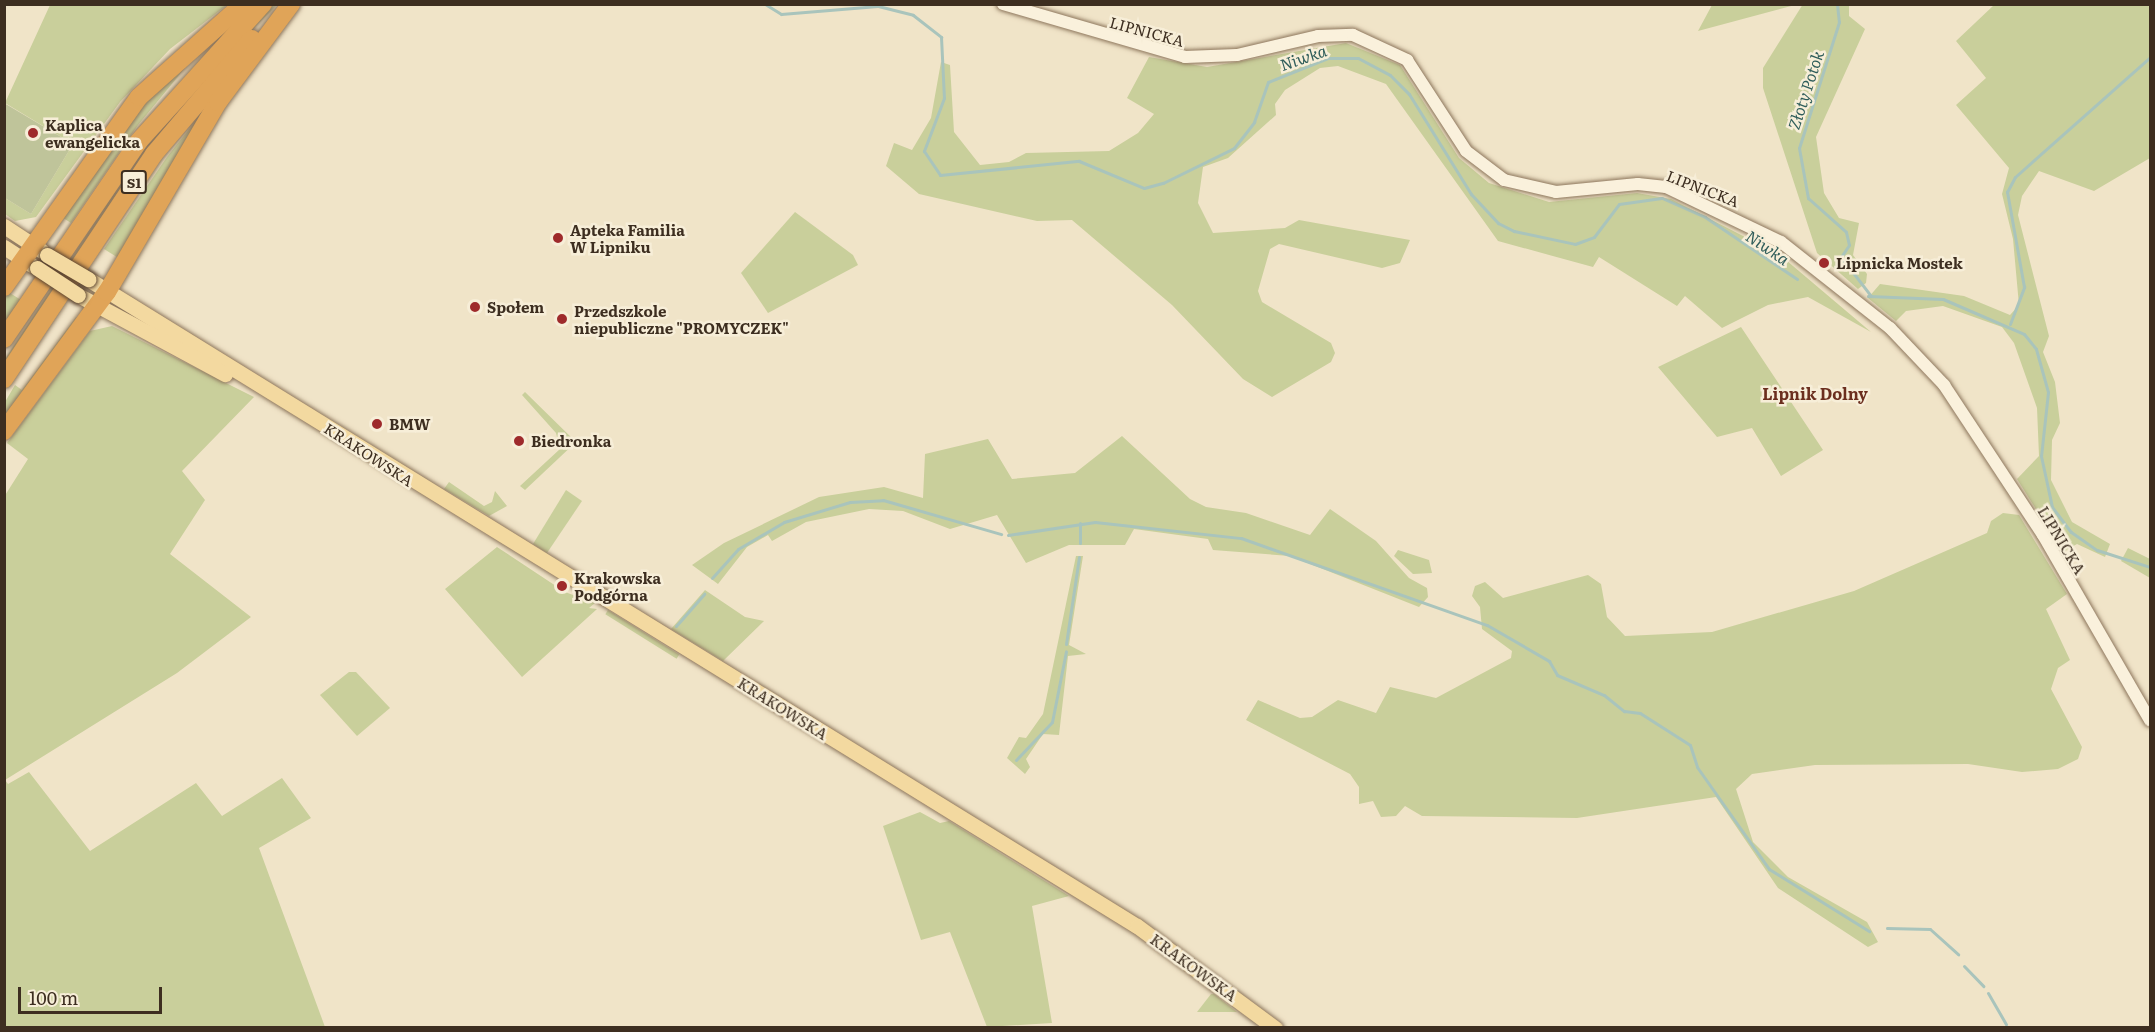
<!DOCTYPE html>
<meta charset="utf-8">
<style>
body{margin:0}
#map{position:relative;width:2155px;height:1032px;overflow:hidden;background:#f0e4c8;font-family:Literata,serif}
div>[style]{position:absolute}
[style*='--x']{left:calc(var(--x)*1px);top:calc(var(--y)*1px);width:calc(var(--w)*1px);rotate:calc(var(--a)*1deg)}
.green>*{inset:0;background:#c9cf9b;transform-origin:0 0}
.cemetery>*{inset:0;background:#bfc49a}
.stream>*{height:3px;margin:-1.5px;padding:0 1.5px;transform-origin:1.5px;border-radius:1.5px;background:#a9c4bc}
.roads{filter:drop-shadow(0 0 2px #8d765c) drop-shadow(0 0 2px #8d765c)}
.minor>*{height:12px;margin:-6px;padding:0 6px;transform-origin:6px;border-radius:6px;background:#faf1dc}
.major>*{height:15px;margin:-7.5px;padding:0 7.5px;transform-origin:7.5px;border-radius:7.5px;background:#f3d9a0}
.highway>*{height:18px;margin:-9px;padding:0 9px;transform-origin:9px;border-radius:9px;background:#e0a458}
.bridges{filter:drop-shadow(0 0 2px #5b4430) drop-shadow(0 0 2px #5b4430)}
.major-bridge>*{height:15px;margin:-7.5px;padding:0 7.5px;transform-origin:7.5px;border-radius:7.5px;background:#f3d9a0}
.dots>*{width:16px;height:16px;translate:-50% -50%;box-sizing:border-box;border:3px solid #f7eed8;border-radius:50%}
span{translate:-50% -50%;white-space:nowrap;text-align:center;line-height:1.15;-webkit-text-stroke:5px #f7eed8;paint-order:stroke}
.shield-label span{padding:2px 4px;background:#f7eed8;border:2px solid;border-radius:4px;-webkit-text-stroke-width:0}
.shield-label{font-size:14px;color:#3d2e20;font-weight:700}
.street-label{font-size:15px;color:#3d2e20}
.poi-label{font-size:15px;color:#3d2e20;font-weight:700}
.left{translate:0 -50%;text-align:left}
.water-label{font-size:16px;color:#2f5d5a;font-style:italic}
.neighbourhood-label{font-size:16px;color:#6b2e1e;font-weight:700}
.frame{position:absolute;inset:0;border:6px solid #3d2e20;pointer-events:none}
.scale{position:absolute;left:18px;top:987px;width:144px;height:27px;box-sizing:border-box;border:3px solid #3d2e20;border-top:0;padding-left:8px;font-size:18px;line-height:21px;white-space:nowrap;color:#3d2e20;-webkit-text-stroke:4px #f7eed8;paint-order:stroke}
</style>
<div id="map">
<div class="green">
<i style="clip-path:polygon(1803px 4px,1849px 5px,1849px 16px,1865px 29px,1816px 137px,1824px 193px,1839px 218px,1859px 223px,1853px 255px,1867px 274px,1866px 283px,1858px 289px,1817px 253px,1763px 88px,1763px 68px)"></i>
<i style="clip-path:polygon(50px 5px,227px 5px,170px 49px,120px 102px,36px 217px,15px 221px,5px 214px,5px 198px,31px 214px,73px 144px,5px 103px)"></i>
<i style="clip-path:polygon(271px 5px,277px 5px,227px 55px,5px 368px,5px 359px,145px 147px)"></i>
<i style="clip-path:polygon(1712px 5px,1712px 4px,1795px 5px,1698px 31px)"></i>
<i style="clip-path:polygon(1994px 5px,2150px 5px,2150px 158px,2094px 191px,2039px 171px,2022px 196px,2018px 215px,2049px 336px,2043px 352px,2055px 382px,2060px 423px,2052px 440px,2051px 480px,2072px 522px,2110px 544px,2105px 557px,2077px 544px,2063px 552px,2017px 479px,2039px 456px,2037px 408px,2014px 343px,2002px 327px,1943px 306px,1906px 311px,1896px 321px,1868px 298px,1880px 284px,1964px 296px,2010px 315px,2019px 305px,2013px 239px,2002px 194px,2009px 168px,1956px 105px,1986px 78px,1956px 41px)"></i>
<i style="clip-path:polygon(1346px 43px,1400px 65px,1459px 158px,1489px 183px,1549px 202px,1637px 193px,1671px 199px,1780px 255px,1871px 332px,1808px 297px,1768px 305px,1722px 328px,1685px 296px,1677px 306px,1599px 257px,1593px 267px,1498px 241px,1386px 84px,1338px 66px,1320px 68px,1285px 90px,1275px 104px,1276px 115px,1228px 158px,1203px 167px,1198px 203px,1213px 233px,1285px 228px,1299px 220px,1410px 240px,1400px 263px,1382px 268px,1279px 244px,1270px 249px,1258px 291px,1262px 302px,1331px 343px,1335px 353px,1331px 362px,1272px 397px,1243px 379px,1172px 305px,1072px 220px,1037px 221px,919px 194px,886px 166px,894px 143px,912px 150px,931px 118px,941px 62px,950px 65px,954px 132px,980px 165px,1009px 162px,1026px 153px,1109px 151px,1138px 133px,1154px 114px,1127px 98px,1149px 57px,1207px 67px)"></i>
<i style="clip-path:polygon(190px 62px,138px 125px,71px 223px,60px 216px,153px 92px)"></i>
<i style="clip-path:polygon(214px 98px,120px 259px,104px 249px,167px 157px)"></i>
<i style="clip-path:polygon(795px 212px,853px 255px,858px 265px,768px 313px,741px 273px)"></i>
<i style="clip-path:polygon(14px 279px,10px 293px,21px 300px,5px 326px,5px 296px)"></i>
<i style="clip-path:polygon(76px 317px,79px 319px,5px 421px,5px 402px,15px 385px,22px 390px)"></i>
<i style="clip-path:polygon(112px 326px,254px 397px,182px 471px,205px 500px,170px 554px,251px 617px,177px 673px,5px 780px,8px 784px,29px 772px,90px 851px,196px 783px,222px 816px,282px 778px,311px 818px,259px 848px,325px 1027px,5px 1027px,4px 497px,28px 459px,7px 443px,90px 331px)"></i>
<i style="clip-path:polygon(1741px 327px,1823px 450px,1781px 476px,1752px 428px,1717px 437px,1658px 367px)"></i>
<i style="clip-path:polygon(525px 392px,576px 442px,525px 490px,520px 486px,560px 449px,556px 433px,522px 395px)"></i>
<i style="clip-path:polygon(1122px 436px,1190px 499px,1206px 507px,1246px 513px,1310px 535px,1330px 509px,1376px 541px,1409px 578px,1427px 588px,1428px 597px,1419px 607px,1290px 556px,1213px 550px,1208px 539px,1134px 529px,1125px 545px,1069px 545px,1026px 563px,997px 515px,950px 529px,903px 511px,869px 509px,806px 522px,772px 541px,768px 535px,747px 547px,718px 584px,692px 565px,724px 543px,819px 497px,884px 487px,923px 498px,925px 454px,988px 439px,1012px 479px,1075px 473px)"></i>
<i style="clip-path:polygon(449px 482px,484px 506px,492px 502px,495px 491px,507px 506px,489px 516px,444px 489px)"></i>
<i style="clip-path:polygon(566px 490px,582px 501px,547px 553px,533px 544px)"></i>
<i style="clip-path:polygon(2003px 513px,2019px 515px,2067px 594px,2046px 609px,2070px 660px,2058px 668px,2051px 689px,2082px 747px,2078px 759px,2058px 769px,2022px 772px,1968px 764px,1815px 765px,1752px 774px,1736px 789px,1753px 842px,1788px 877px,1867px 922px,1878px 942px,1868px 947px,1778px 888px,1716px 797px,1577px 818px,1422px 816px,1405px 806px,1396px 816px,1381px 817px,1373px 801px,1359px 804px,1359px 787px,1350px 774px,1246px 720px,1258px 700px,1300px 718px,1312px 717px,1338px 700px,1376px 713px,1390px 687px,1436px 698px,1511px 658px,1512px 651px,1482px 629px,1480px 607px,1472px 596px,1475px 586px,1485px 582px,1503px 598px,1588px 575px,1601px 584px,1607px 617px,1625px 636px,1712px 632px,1854px 591px,1987px 533px,1991px 521px)"></i>
<i style="clip-path:polygon(497px 547px,565px 592px,595px 603px,589px 608px,597px 609px,522px 677px,445px 589px)"></i>
<i style="clip-path:polygon(2128px 548px,2150px 559px,2150px 578px,2121px 561px)"></i>
<i style="clip-path:polygon(1398px 550px,1429px 560px,1432px 573px,1413px 574px,1394px 556px)"></i>
<i style="clip-path:polygon(1076px 556px,1083px 556px,1069px 645px,1086px 654px,1068px 656px,1059px 735px,1043px 734px,1026px 759px,1030px 767px,1025px 774px,1007px 758px,1019px 737px,1026px 738px,1043px 714px)"></i>
<i style="clip-path:polygon(705px 590px,745px 617px,764px 621px,723px 661px,671px 629px)"></i>
<i style="left:608px;top:610px;width:84px;height:5px;rotate:32deg"></i>
<i style="clip-path:polygon(349px 672px,356px 672px,390px 708px,357px 736px,320px 695px)"></i>
<i style="clip-path:polygon(920px 812px,940px 823px,949px 821px,1069px 896px,1032px 906px,1052px 1023px,987px 1027px,950px 932px,921px 940px,883px 826px)"></i>
<i style="clip-path:polygon(1211px 994px,1214px 994px,1237px 1012px,1197px 1012px)"></i>
</div>
<div class="cemetery">
<i style="clip-path:polygon(4px 103px,73px 144px,31px 214px,5px 198px)"></i>
</div>
<div class="stream">
<i style="--x:765;--y:4;--w:19;--a:32"></i>
<i style="--x:781;--y:14;--w:97;--a:-4.7"></i>
<i style="--x:878;--y:6;--w:36;--a:14"></i>
<i style="--x:913;--y:15;--w:36;--a:38"></i>
<i style="--x:941;--y:37;--w:61;--a:87.2"></i>
<i style="--x:944;--y:98;--w:57;--a:110.7"></i>
<i style="--x:924;--y:151;--w:29;--a:56"></i>
<i style="--x:940;--y:175;--w:140;--a:-5.8"></i>
<i style="--x:1079;--y:161;--w:70;--a:22.6"></i>
<i style="--x:1144;--y:188;--w:20;--a:-15"></i>
<i style="--x:1163;--y:183;--w:79;--a:-26.2"></i>
<i style="--x:1234;--y:148;--w:33;--a:-52"></i>
<i style="--x:1254;--y:122;--w:42;--a:-70.7"></i>
<i style="--x:1268;--y:82;--w:65;--a:-21.8"></i>
<i style="--x:1328;--y:58;--w:30;--a:0"></i>
<i style="--x:1358;--y:58;--w:36;--a:28"></i>
<i style="--x:1390;--y:75;--w:27;--a:45"></i>
<i style="--x:1409;--y:94;--w:118;--a:58.2"></i>
<i style="--x:1471;--y:194;--w:40;--a:47"></i>
<i style="--x:1498;--y:223;--w:18;--a:27"></i>
<i style="--x:1514;--y:231;--w:62;--a:12"></i>
<i style="--x:1575;--y:244;--w:20;--a:-20"></i>
<i style="--x:1594;--y:237;--w:41;--a:-52.9"></i>
<i style="--x:1619;--y:204;--w:43;--a:-7.9"></i>
<i style="--x:1662;--y:198;--w:47;--a:23.8"></i>
<i style="--x:1705;--y:217;--w:111;--a:34"></i>
<i style="--x:1837;--y:4;--w:18;--a:84"></i>
<i style="--x:1839;--y:22;--w:132;--a:107.6"></i>
<i style="--x:1799;--y:148;--w:51;--a:79.8"></i>
<i style="--x:1808;--y:198;--w:51;--a:41.8"></i>
<i style="--x:1846;--y:232;--w:13;--a:77"></i>
<i style="--x:1849;--y:245;--w:14;--a:124"></i>
<i style="--x:1841;--y:257;--w:49;--a:52.4"></i>
<i style="--x:1868;--y:296;--w:75;--a:2.3"></i>
<i style="--x:1943;--y:299;--w:88;--a:23.4"></i>
<i style="--x:2024;--y:334;--w:19;--a:51"></i>
<i style="--x:2036;--y:349;--w:45;--a:74.4"></i>
<i style="--x:2048;--y:392;--w:64;--a:96.2"></i>
<i style="--x:2041;--y:456;--w:52;--a:77.8"></i>
<i style="--x:2052;--y:507;--w:31;--a:53"></i>
<i style="--x:2071;--y:532;--w:32;--a:35"></i>
<i style="--x:2097;--y:550;--w:56;--a:17.8"></i>
<i style="--x:2010;--y:324;--w:40;--a:-69"></i>
<i style="--x:2024;--y:287;--w:97;--a:-100.1"></i>
<i style="--x:2007;--y:192;--w:17;--a:-62"></i>
<i style="--x:2015;--y:177;--w:181;--a:-41.6"></i>
<i style="--x:1008;--y:535;--w:88;--a:-8.5"></i>
<i style="--x:1095;--y:522;--w:147;--a:6.3"></i>
<i style="--x:1241;--y:538;--w:261;--a:19.5"></i>
<i style="--x:1487;--y:625;--w:72;--a:30.1"></i>
<i style="--x:1549;--y:661;--w:16;--a:60"></i>
<i style="--x:1557;--y:675;--w:51;--a:23.1"></i>
<i style="--x:1604;--y:695;--w:26;--a:39"></i>
<i style="--x:1624;--y:711;--w:16;--a:7"></i>
<i style="--x:1640;--y:713;--w:59;--a:32.6"></i>
<i style="--x:1690;--y:745;--w:23;--a:72"></i>
<i style="--x:1697;--y:767;--w:125;--a:54.8"></i>
<i style="--x:1769;--y:869;--w:118;--a:31.8"></i>
<i style="--x:1080;--y:543;--w:20;--a:-90"></i>
<i style="--x:712;--y:578;--w:39;--a:-48"></i>
<i style="--x:738;--y:549;--w:53;--a:-30.4"></i>
<i style="--x:784;--y:522;--w:69;--a:-16.9"></i>
<i style="--x:850;--y:502;--w:33;--a:-3"></i>
<i style="--x:883;--y:500;--w:123;--a:16.1"></i>
<i style="--x:676;--y:626;--w:43;--a:-48.8"></i>
<i style="--x:1066;--y:644;--w:88;--a:-81.5"></i>
<i style="--x:1016;--y:760;--w:52;--a:-46.5"></i>
<i style="--x:1052;--y:722;--w:72;--a:-78.8"></i>
<i style="--x:1887;--y:928;--w:43;--a:1.3"></i>
<i style="--x:1930;--y:929;--w:38;--a:42"></i>
<i style="--x:1964;--y:966;--w:28;--a:46"></i>
<i style="--x:1988;--y:993;--w:36;--a:60"></i>
</div>
<div class="roads">
<div class="minor">
<i style="--x:1003;--y:4;--w:190;--a:16.2"></i>
<i style="--x:1185;--y:57;--w:52;--a:-2.2"></i>
<i style="--x:1237;--y:55;--w:83;--a:-13.2"></i>
<i style="--x:1318;--y:36;--w:35;--a:-2"></i>
<i style="--x:1353;--y:35;--w:60;--a:24.8"></i>
<i style="--x:1407;--y:60;--w:108;--a:57"></i>
<i style="--x:1466;--y:151;--w:48;--a:37.3"></i>
<i style="--x:1504;--y:180;--w:53;--a:13"></i>
<i style="--x:1556;--y:192;--w:82;--a:-5.6"></i>
<i style="--x:1638;--y:184;--w:28;--a:6"></i>
<i style="--x:1666;--y:187;--w:127;--a:25.6"></i>
<i style="--x:1781;--y:242;--w:139;--a:38.3"></i>
<i style="--x:1890;--y:328;--w:79;--a:46.5"></i>
<i style="--x:1944;--y:385;--w:180;--a:56.6"></i>
<i style="--x:2043;--y:535;--w:214;--a:60"></i>
</div>
<div class="major">
<i style="--x:4;--y:226;--w:45;--a:33.3"></i>
<i style="--x:4;--y:247;--w:33;--a:33"></i>
<i style="--x:88;--y:279;--w:1232;--a:31.67"></i>
<i style="--x:1137;--y:926;--w:172;--a:36.5"></i>
<i style="--x:78;--y:295;--w:167;--a:28.3"></i>
</div>
<div class="highway">
<i style="--x:4;--y:287;--w:233;--a:-54.6"></i>
<i style="--x:139;--y:97;--w:140;--a:-41.8"></i>
<i style="--x:4;--y:339;--w:240;--a:-55.7"></i>
<i style="--x:139;--y:141;--w:185;--a:-47.9"></i>
<i style="--x:4;--y:379;--w:270;--a:-56.3"></i>
<i style="--x:154;--y:154;--w:151;--a:-49.6"></i>
<i style="--x:4;--y:431;--w:173;--a:-53.5"></i>
<i style="--x:107;--y:292;--w:220;--a:-59.7"></i>
<i style="--x:218;--y:102;--w:122;--a:-53.3"></i>
</div>
</div>
<div class="bridges">
<div class="major-bridge">
<i style="--x:47;--y:255;--w:48;--a:30.3"></i>
<i style="--x:37;--y:268;--w:49;--a:33.4"></i>
</div>
</div>
<div class="dots">
<i style="left:33px;top:133px;background:#9e2a2b"></i>
<i style="left:558px;top:238px;background:#9e2a2b"></i>
<i style="left:1824px;top:263px;background:#9e2a2b"></i>
<i style="left:475px;top:307px;background:#9e2a2b"></i>
<i style="left:562px;top:319px;background:#9e2a2b"></i>
<i style="left:377px;top:424px;background:#9e2a2b"></i>
<i style="left:519px;top:441px;background:#9e2a2b"></i>
<i style="left:562px;top:586px;background:#9e2a2b"></i>
</div>
<div class="shield-label">
<span style="left:134px;top:182px">S1</span>
</div>
<div class="street-label">
<span style="left:1147px;top:31px;rotate:15deg">LIPNICKA</span>
<span style="left:1703px;top:188px;rotate:21deg">LIPNICKA</span>
<span style="left:369px;top:454px;rotate:33deg">KRAKOWSKA</span>
<span style="left:2062px;top:540px;rotate:59deg">LIPNICKA</span>
<span style="left:783px;top:708px;rotate:32deg">KRAKOWSKA</span>
<span style="left:1194px;top:967px;rotate:36deg">KRAKOWSKA</span>
</div>
<div class="poi-label">
<span class="left" style="left:45px;top:133px">Kaplica<br>ewangelicka</span>
<span class="left" style="left:570px;top:238px">Apteka Familia<br>W Lipniku</span>
<span class="left" style="left:1836px;top:263px">Lipnicka Mostek</span>
<span class="left" style="left:487px;top:307px">Społem</span>
<span class="left" style="left:574px;top:319px">Przedszkole<br>niepubliczne "PROMYCZEK"</span>
<span class="left" style="left:389px;top:424px">BMW</span>
<span class="left" style="left:531px;top:441px">Biedronka</span>
<span class="left" style="left:574px;top:586px">Krakowska<br>Podgórna</span>
</div>
<div class="water-label">
<span style="left:1303px;top:57px;rotate:-19deg">Niwka</span>
<span style="left:1805px;top:90px;rotate:-72deg">Złoty Potok</span>
<span style="left:1768px;top:247px;rotate:34deg">Niwka</span>
</div>
<div class="neighbourhood-label">
<span style="left:1815px;top:393px">Lipnik Dolny</span>
</div>
<div class="frame"></div>
<div class="scale">100 m</div>
</div>
